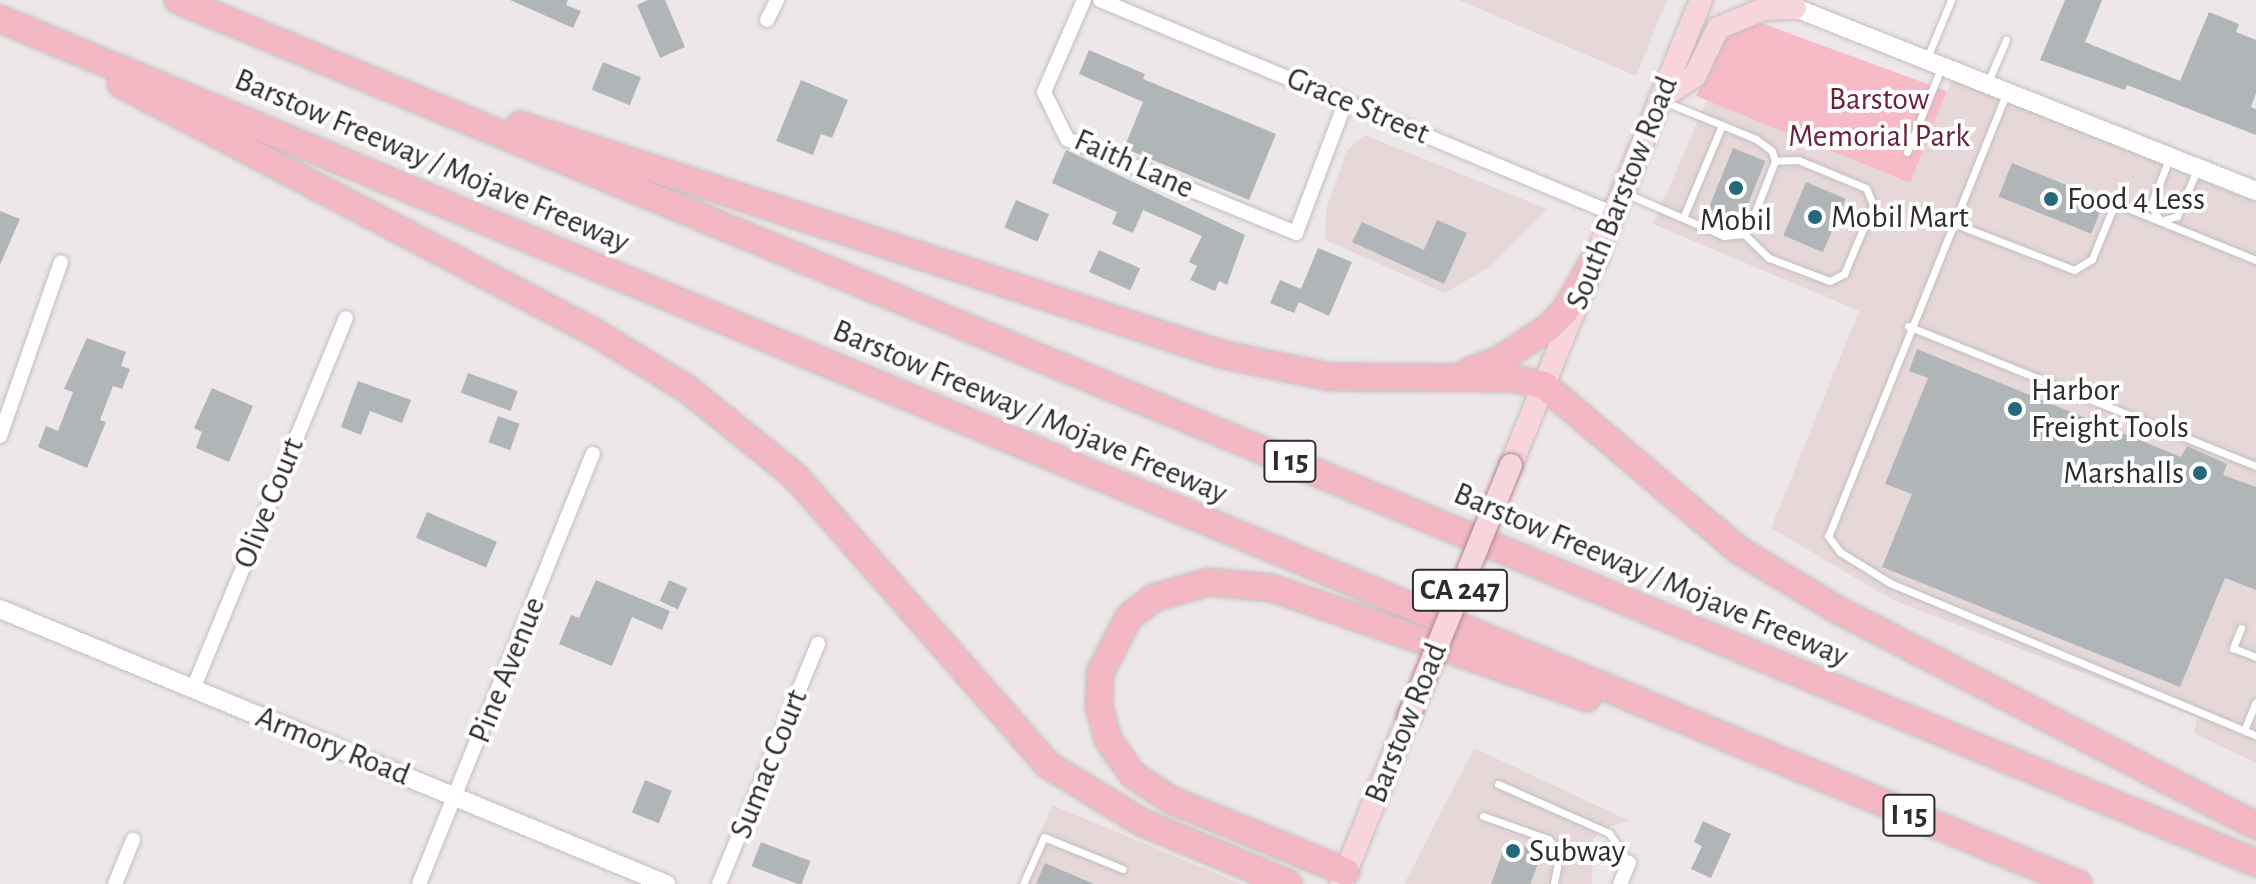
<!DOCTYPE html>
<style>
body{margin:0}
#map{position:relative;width:2256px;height:884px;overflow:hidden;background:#eee7e9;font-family:"Alegreya Sans",sans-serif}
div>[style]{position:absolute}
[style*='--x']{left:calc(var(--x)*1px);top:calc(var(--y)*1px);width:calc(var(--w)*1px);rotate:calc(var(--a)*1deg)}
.built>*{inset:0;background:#e6d8d9}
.green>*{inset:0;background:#f7bbc8}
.building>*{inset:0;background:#b0b6b8;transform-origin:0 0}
.roads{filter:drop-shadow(0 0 2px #c4bdbe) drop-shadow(0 0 2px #c4bdbe)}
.service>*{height:7px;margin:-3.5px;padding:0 3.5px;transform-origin:3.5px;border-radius:3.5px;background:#fff}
.minor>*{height:14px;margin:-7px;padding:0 7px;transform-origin:7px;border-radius:7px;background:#fff}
.tertiary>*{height:18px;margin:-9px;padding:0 9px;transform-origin:9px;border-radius:9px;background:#fff}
.primary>*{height:22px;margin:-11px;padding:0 11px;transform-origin:11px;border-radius:11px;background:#f8d4dc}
.motorway>*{height:26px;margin:-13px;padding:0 13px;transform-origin:13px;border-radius:13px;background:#f3b8c4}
.bridges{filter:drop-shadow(0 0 2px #ae878f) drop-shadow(0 0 2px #ae878f)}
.primary-bridge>*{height:22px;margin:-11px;padding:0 11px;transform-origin:11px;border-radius:11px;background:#f8d4dc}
.dots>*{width:22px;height:22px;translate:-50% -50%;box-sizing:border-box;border:4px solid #fff;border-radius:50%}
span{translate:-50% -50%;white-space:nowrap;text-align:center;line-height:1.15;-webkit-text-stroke:8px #fff;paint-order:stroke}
.shield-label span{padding:2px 6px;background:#fff;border:2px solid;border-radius:6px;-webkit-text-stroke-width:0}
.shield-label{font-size:30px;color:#2f2c2d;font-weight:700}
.park-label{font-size:32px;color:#6c2039}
.street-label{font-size:32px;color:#2f2c2d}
.poi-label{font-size:32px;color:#2f2c2d}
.left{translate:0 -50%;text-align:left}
.right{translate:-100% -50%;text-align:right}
</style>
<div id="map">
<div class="built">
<i style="clip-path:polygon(1459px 0,1667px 0,1636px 76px)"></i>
<i style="clip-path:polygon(1952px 79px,2256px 201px,2256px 763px,2194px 733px,2197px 717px,1893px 600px,1771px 528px,1859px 311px,1653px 224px,1707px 100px,1910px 183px)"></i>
<i style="clip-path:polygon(1365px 135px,1547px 209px,1490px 267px,1445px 293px,1325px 240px,1326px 209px,1347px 150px)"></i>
<i style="clip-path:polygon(1474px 748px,1630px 821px,1602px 829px,1593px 840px,1592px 884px,1404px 884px)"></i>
<i style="clip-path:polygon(1052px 805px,1241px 884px,1019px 884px)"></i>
</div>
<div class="green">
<i style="clip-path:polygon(1764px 24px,1947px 91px,1910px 183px,1696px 96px,1728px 27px)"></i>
</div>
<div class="building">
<i style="clip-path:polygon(510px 0,568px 0,566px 5px,581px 11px,573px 28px)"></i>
<i style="clip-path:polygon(648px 0,665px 0,685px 47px,660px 58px,637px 5px)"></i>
<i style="clip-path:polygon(2065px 0,2102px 0,2085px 42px,2180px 81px,2209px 12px,2239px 24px,2236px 32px,2256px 40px,2256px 93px,2251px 107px,2256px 109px,2256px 135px,2127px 85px,2125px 90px,2040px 60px)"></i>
<i style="clip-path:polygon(1089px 50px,1145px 74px,1143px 79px,1276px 134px,1249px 200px,1124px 148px,1143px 102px,1079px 74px)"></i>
<i style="left:603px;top:62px;width:41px;height:30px;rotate:22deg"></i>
<i style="clip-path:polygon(801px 80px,848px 100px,832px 138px,821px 134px,813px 155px,776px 141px)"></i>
<i style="left:1733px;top:148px;width:35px;height:72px;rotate:22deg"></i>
<i style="clip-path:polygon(1066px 150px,1245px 235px,1227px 285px,1219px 281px,1215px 291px,1190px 280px,1197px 266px,1189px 262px,1202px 236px,1143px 210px,1133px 233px,1112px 224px,1117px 212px,1052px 183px)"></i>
<i style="left:2012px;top:163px;width:100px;height:36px;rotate:22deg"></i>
<i style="left:1806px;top:182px;width:43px;height:58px;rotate:23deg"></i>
<i style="left:1016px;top:200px;width:36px;height:30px;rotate:23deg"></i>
<i style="clip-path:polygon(0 211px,20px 219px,0 265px)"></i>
<i style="clip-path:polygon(1437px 220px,1467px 233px,1444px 284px,1352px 242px,1362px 222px,1424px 250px)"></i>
<i style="clip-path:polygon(1318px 248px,1352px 262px,1329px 316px,1299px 302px,1294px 313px,1270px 303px,1280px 280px,1301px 289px)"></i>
<i style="left:1099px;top:250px;width:45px;height:24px;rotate:24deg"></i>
<i style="clip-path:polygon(87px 338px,126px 352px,121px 366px,130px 369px,122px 389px,113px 386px,100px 420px,106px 422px,87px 468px,38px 447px,46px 426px,58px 431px,73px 392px,64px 389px)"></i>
<i style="clip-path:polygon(1917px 349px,2181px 457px,2187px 446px,2227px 464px,2223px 475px,2256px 487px,2256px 590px,2225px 578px,2180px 687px,1882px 567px,1912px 494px,1885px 484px,1928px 378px,1909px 371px)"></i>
<i style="left:468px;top:373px;width:53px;height:21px;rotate:20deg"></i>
<i style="clip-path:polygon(358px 381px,411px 400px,402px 423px,370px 411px,361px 435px,341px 427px)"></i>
<i style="clip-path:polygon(212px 388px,253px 406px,229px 462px,196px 448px,202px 432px,194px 428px)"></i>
<i style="left:498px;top:416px;width:23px;height:28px;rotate:20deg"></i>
<i style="left:427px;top:512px;width:76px;height:28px;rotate:23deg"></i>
<i style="clip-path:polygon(596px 580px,670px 611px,662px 630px,632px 617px,612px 666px,559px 644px,571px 615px,579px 618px)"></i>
<i style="left:669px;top:580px;width:20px;height:23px;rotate:24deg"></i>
<i style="left:645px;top:780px;width:29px;height:35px;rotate:22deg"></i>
<i style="clip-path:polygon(1703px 821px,1731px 834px,1711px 878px,1691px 869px,1702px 846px,1694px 842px)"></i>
<i style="clip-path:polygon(1507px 840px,1542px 854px,1530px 884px,1491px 884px)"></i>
<i style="left:761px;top:842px;width:53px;height:26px;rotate:21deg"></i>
<i style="clip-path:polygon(1045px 863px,1094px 884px,1036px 884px)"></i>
</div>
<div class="roads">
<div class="service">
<i style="--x:1927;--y:58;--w:63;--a:-67.5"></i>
<i style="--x:1988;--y:82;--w:46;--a:-66.8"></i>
<i style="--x:2006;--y:94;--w:476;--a:111.9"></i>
<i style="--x:1828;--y:536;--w:20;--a:53"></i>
<i style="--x:1840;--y:552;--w:59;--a:31.8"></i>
<i style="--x:1890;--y:583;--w:396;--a:22.6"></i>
<i style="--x:1907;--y:152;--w:91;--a:-68"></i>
<i style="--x:2169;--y:159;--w:49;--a:111.4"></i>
<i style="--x:2151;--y:205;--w:18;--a:61"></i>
<i style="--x:2160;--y:221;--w:18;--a:-16"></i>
<i style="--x:2177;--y:216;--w:50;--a:-66.5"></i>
<i style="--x:1625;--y:193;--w:108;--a:23.5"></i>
<i style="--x:1724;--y:236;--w:20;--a:-6"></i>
<i style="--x:1744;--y:234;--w:11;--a:-56"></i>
<i style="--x:1750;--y:225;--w:69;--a:-68.7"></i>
<i style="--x:1775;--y:161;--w:10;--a:-107"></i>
<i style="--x:1772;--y:151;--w:20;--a:-143"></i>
<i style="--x:1756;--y:139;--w:97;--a:-157.7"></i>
<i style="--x:1683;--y:218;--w:101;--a:-67.2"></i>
<i style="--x:1953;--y:223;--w:130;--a:21.2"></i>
<i style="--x:2074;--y:270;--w:21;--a:-31"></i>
<i style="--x:2092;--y:259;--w:61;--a:-67.7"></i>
<i style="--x:2115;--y:203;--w:152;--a:22"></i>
<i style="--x:1744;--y:234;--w:35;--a:44"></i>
<i style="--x:1769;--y:258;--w:65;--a:20.7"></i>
<i style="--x:1830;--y:281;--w:16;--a:-27"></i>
<i style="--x:1844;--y:274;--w:75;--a:-67.2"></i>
<i style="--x:1873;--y:205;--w:18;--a:-112"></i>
<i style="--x:1866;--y:188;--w:74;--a:-157.6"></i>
<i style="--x:1798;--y:160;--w:23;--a:178"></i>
<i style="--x:1908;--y:326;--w:375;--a:21.9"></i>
<i style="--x:2241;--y:628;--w:22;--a:112"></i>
<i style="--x:2233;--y:648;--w:25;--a:21"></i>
<i style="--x:2244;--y:730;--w:30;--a:-67"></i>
<i style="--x:1498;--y:784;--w:121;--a:23.8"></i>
<i style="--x:1609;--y:833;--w:36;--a:56"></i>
<i style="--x:1483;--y:816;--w:69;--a:19.5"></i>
<i style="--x:1548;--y:839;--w:18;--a:47"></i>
<i style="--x:1560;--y:852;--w:33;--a:101"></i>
<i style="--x:1023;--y:884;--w:51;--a:-65.9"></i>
<i style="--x:1044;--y:837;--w:85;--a:22.1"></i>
</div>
<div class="minor">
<i style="--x:1084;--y:0;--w:100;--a:113.5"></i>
<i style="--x:1044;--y:92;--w:52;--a:63.9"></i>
<i style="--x:1067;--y:139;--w:248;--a:22.3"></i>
<i style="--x:1296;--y:233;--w:141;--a:-69.3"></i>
<i style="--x:1100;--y:0;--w:557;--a:22.6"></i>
<i style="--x:767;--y:20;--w:22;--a:-63"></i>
<i style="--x:0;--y:436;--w:184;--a:-70.7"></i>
<i style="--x:193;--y:689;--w:401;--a:-67.6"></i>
<i style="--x:115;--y:884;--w:48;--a:-67.8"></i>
<i style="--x:419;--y:884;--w:464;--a:-68"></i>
<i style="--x:719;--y:884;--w:260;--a:-67.6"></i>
<i style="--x:1620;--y:884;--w:23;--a:-67"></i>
</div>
<div class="tertiary">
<i style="--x:1783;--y:3;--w:509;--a:21.68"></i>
<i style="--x:0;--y:609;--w:721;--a:22.44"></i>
</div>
<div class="primary">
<i style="--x:1660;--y:99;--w:42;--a:-33.3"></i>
<i style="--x:1695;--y:76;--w:53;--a:-64.4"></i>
<i style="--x:1718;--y:28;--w:50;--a:-22.4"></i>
<i style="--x:1764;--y:9;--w:31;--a:-2"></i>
<i style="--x:1511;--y:465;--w:502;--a:-67.77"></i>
<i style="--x:1341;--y:884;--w:181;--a:-68"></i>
</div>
<div class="motorway">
<i style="--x:178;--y:0;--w:2250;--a:22.55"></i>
<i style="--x:0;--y:19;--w:2251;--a:22.6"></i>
<i style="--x:121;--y:84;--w:534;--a:27.67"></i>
<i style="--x:594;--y:332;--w:109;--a:31.5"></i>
<i style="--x:687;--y:389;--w:139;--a:38.9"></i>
<i style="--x:795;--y:476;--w:384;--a:48.8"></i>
<i style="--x:1048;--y:765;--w:109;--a:31.5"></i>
<i style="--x:1141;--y:822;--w:160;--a:22.7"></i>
<i style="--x:520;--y:125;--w:741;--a:18.09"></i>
<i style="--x:1224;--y:355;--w:109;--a:11.6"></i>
<i style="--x:1331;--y:377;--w:179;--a:0.3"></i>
<i style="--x:1510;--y:378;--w:35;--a:12"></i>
<i style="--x:1544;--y:385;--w:257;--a:40.3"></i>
<i style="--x:1740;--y:551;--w:112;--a:31.1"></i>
<i style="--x:1836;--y:609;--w:473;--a:27.3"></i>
<i style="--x:1468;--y:372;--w:33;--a:-21"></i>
<i style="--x:1499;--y:360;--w:59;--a:-33.1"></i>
<i style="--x:1548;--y:328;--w:24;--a:-45"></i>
<i style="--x:1565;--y:311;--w:64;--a:-60.3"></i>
<i style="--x:1346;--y:872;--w:189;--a:-157.6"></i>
<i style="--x:1171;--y:800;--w:45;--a:-146.7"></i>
<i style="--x:1133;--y:775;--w:43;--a:-125.5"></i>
<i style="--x:1108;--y:740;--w:35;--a:-105"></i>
<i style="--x:1099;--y:706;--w:33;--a:-88"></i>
<i style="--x:1100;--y:673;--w:63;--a:-62.6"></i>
<i style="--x:1129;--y:617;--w:31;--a:-38"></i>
<i style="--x:1153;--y:598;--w:58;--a:-15.9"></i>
<i style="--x:1209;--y:582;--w:63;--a:5.4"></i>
<i style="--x:1272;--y:588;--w:334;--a:19.2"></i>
</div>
</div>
<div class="bridges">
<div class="primary-bridge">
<i style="--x:1409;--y:716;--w:271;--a:-67.9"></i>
</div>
</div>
<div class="dots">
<i style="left:1736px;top:188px;background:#25687a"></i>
<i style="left:2051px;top:199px;background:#25687a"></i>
<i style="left:1815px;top:217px;background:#25687a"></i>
<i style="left:2015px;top:409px;background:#25687a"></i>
<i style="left:2200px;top:473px;background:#25687a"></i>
<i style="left:1513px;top:851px;background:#25687a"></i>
</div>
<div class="shield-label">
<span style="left:1290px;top:461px">I 15</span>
<span style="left:1460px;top:590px">CA 247</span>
<span style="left:1909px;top:815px">I 15</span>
</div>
<div class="park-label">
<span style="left:1879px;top:118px">Barstow<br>Memorial Park</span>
</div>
<div class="street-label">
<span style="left:1358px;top:106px;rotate:23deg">Grace Street</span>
<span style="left:432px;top:161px;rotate:23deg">Barstow Freeway / Mojave Freeway</span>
<span style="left:1134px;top:164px;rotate:24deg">Faith Lane</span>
<span style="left:1622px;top:193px;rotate:-68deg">South Barstow Road</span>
<span style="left:1030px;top:412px;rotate:23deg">Barstow Freeway / Mojave Freeway</span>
<span style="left:269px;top:503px;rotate:-68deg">Olive Court</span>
<span style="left:1651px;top:575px;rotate:23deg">Barstow Freeway / Mojave Freeway</span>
<span style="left:507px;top:670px;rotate:-68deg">Pine Avenue</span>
<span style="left:1406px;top:723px;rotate:-68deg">Barstow Road</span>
<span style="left:333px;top:746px;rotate:22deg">Armory Road</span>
<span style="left:769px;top:764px;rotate:-68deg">Sumac Court</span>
</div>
<div class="poi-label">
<span class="left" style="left:2067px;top:199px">Food 4 Less</span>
<span class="left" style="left:1831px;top:217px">Mobil Mart</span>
<span style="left:1736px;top:220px">Mobil</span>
<span class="left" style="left:2031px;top:409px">Harbor<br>Freight Tools</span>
<span class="right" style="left:2184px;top:473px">Marshalls</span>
<span class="left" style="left:1529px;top:851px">Subway</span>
</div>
</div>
